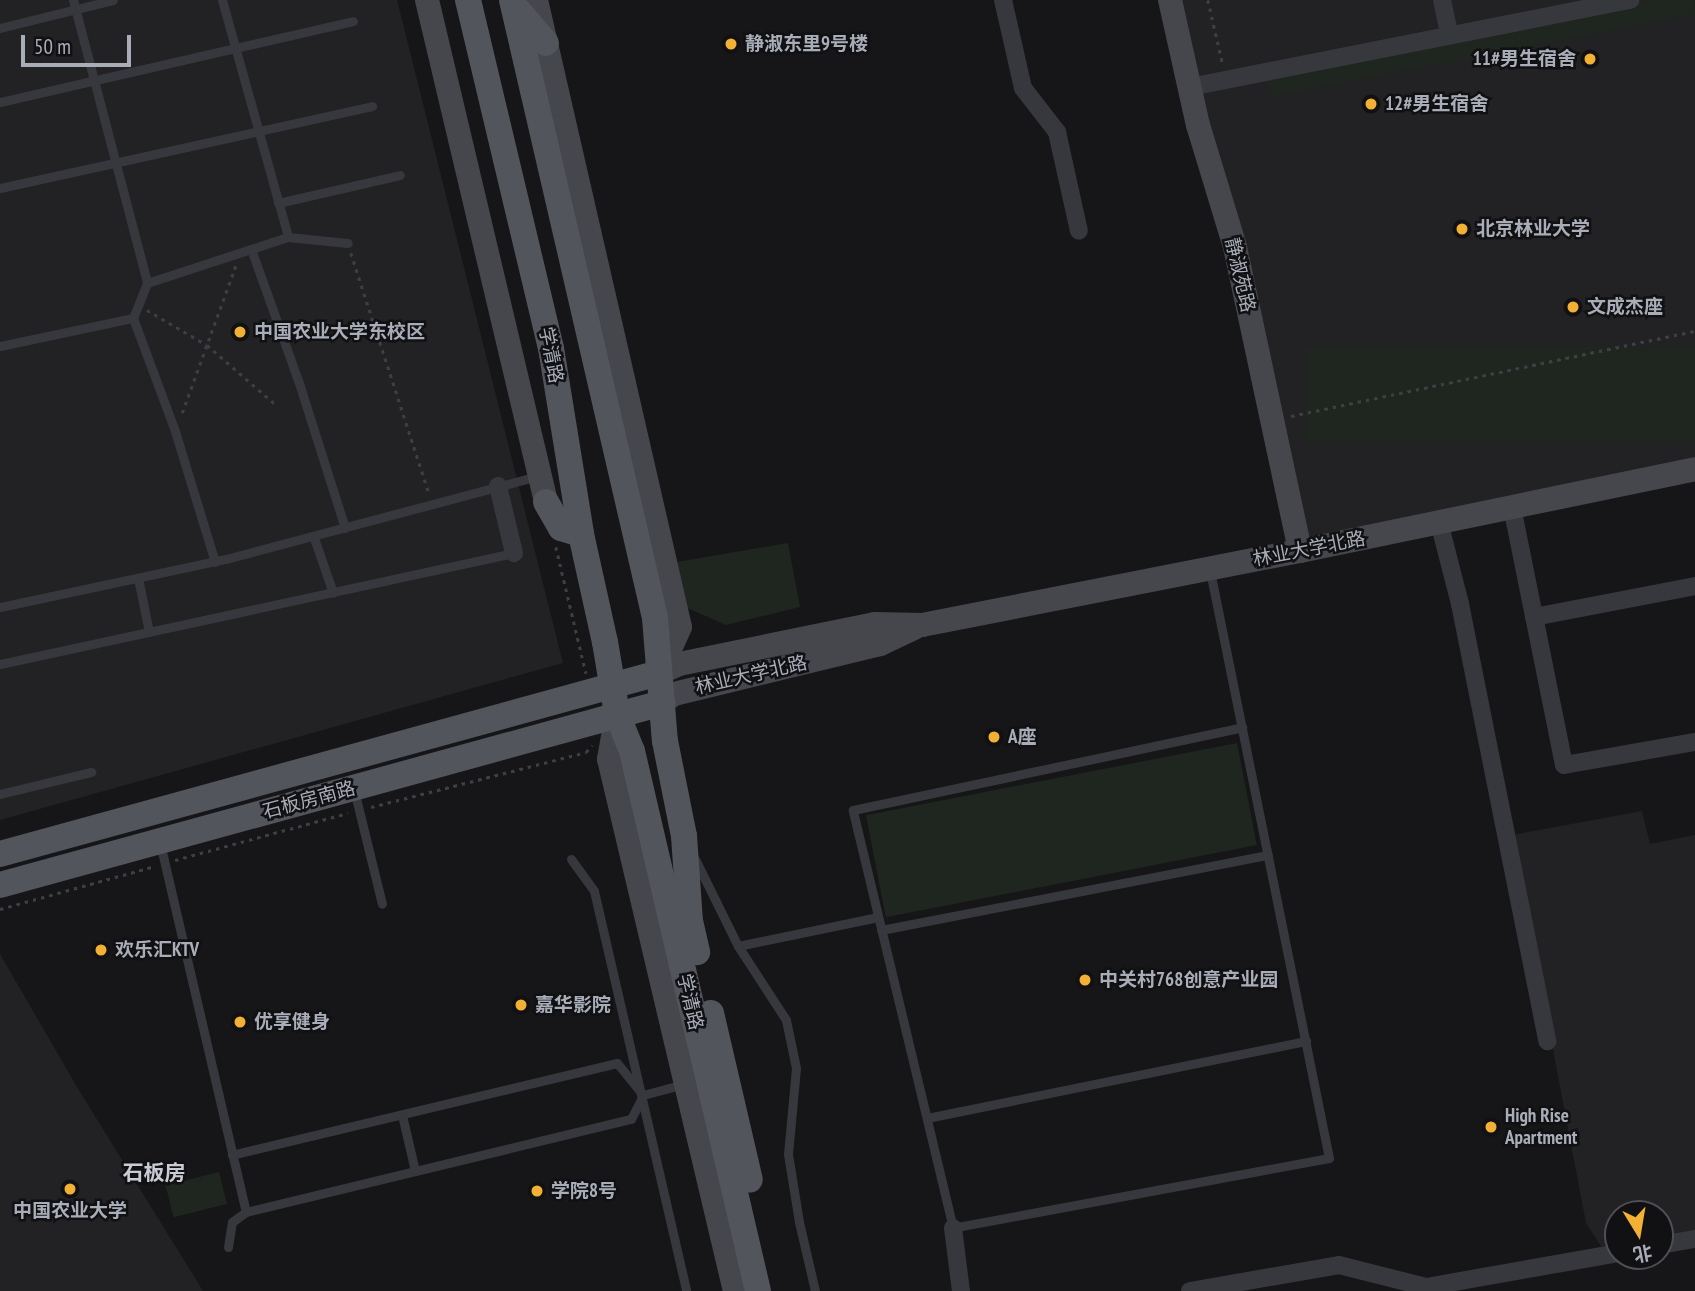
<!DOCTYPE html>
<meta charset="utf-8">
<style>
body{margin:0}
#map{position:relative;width:1695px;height:1291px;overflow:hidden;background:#161618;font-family:"PT Sans Narrow","Noto Sans SC",sans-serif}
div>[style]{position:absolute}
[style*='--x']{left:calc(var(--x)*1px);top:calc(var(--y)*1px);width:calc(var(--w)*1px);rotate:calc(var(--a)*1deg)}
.built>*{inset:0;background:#222225}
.green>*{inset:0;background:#1e261f;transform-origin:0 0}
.path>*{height:2.5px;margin-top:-1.25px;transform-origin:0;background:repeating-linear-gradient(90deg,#3d3f44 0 3.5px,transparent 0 8.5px)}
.lane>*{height:9px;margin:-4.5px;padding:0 4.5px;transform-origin:4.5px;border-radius:4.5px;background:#37383d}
.street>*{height:18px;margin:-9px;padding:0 9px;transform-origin:9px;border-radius:9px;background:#37383d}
.secondary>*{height:24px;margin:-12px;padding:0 12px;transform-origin:12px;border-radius:12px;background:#45474d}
.primary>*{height:26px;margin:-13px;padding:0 13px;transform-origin:13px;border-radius:13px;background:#53555c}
.dots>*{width:19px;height:19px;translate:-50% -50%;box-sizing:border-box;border:4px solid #111113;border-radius:50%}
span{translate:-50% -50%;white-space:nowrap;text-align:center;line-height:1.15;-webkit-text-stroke:5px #111113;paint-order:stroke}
.poi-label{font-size:19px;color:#a8adb8;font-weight:700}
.left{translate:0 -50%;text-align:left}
.right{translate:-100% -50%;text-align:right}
.street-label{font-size:19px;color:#a8adb8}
.neighbourhood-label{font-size:21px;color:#c9ccd4;font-weight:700}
.north{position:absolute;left:1604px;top:1200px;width:70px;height:70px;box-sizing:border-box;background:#111113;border:2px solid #4d4f55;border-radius:50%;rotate:169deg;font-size:19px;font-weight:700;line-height:28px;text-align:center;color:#a8adb8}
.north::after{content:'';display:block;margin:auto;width:24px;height:32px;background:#f2b134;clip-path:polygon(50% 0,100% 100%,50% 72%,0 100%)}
.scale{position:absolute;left:21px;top:35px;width:110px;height:32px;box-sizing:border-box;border:4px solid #a8adb8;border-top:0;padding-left:9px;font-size:21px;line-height:24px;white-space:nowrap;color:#a8adb8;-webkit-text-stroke:5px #111113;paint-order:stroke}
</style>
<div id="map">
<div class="built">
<i style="clip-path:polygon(0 0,397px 0,563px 663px,0 820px)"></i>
<i style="clip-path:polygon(1178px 0,1695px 0,1695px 458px,1300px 551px)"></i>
<i style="clip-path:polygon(1642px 811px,1650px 844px,1695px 835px,1695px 1230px,1660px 1237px,1660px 1214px,1618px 1214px,1618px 1245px,1602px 1248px,1586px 1223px,1512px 835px)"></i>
<i style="clip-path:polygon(0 954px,77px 1087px,203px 1291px,0 1291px)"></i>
</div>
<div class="green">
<i style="clip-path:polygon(1653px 0,1694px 0,1695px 14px,1271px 97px,1265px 73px)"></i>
<i style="left:1695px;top:347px;width:94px;height:389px;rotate:90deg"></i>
<i style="clip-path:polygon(788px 543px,800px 607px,726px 625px,683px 606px,671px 563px)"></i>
<i style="left:1237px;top:743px;width:104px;height:378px;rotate:79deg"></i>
<i style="left:219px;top:1172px;width:33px;height:55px;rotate:76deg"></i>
</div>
<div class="path">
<i style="--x:1208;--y:0;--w:67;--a:77"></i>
<i style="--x:351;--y:253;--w:252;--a:72"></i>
<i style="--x:147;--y:310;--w:69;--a:30.3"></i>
<i style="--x:207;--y:345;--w:89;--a:40.9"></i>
<i style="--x:182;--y:413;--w:158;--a:-70"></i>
<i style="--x:1291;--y:416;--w:413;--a:-11.9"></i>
<i style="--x:556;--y:547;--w:130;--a:76.6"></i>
<i style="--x:371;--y:807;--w:222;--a:-14.3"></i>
<i style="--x:586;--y:752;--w:9;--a:-49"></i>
<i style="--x:175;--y:860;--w:179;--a:-15.2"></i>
<i style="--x:0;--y:909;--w:161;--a:-15.5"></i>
</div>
<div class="lane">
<i style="--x:73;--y:0;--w:293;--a:75.3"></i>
<i style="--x:222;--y:0;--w:246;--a:74.4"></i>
<i style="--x:288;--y:237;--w:60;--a:5.7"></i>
<i style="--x:0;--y:28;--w:116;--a:-13.9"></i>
<i style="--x:0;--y:102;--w:362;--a:-12.9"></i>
<i style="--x:0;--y:188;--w:381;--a:-12.4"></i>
<i style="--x:278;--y:203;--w:125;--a:-12.9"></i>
<i style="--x:251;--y:249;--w:142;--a:70.3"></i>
<i style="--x:299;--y:383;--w:152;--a:72.4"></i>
<i style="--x:0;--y:346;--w:136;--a:-11.9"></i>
<i style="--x:314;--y:538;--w:58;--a:70.9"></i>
<i style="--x:215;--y:562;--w:137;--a:-107"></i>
<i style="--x:175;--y:431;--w:121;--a:-110.4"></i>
<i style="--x:133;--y:318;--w:38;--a:-68"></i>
<i style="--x:147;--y:283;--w:148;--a:-18.1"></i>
<i style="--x:1210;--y:571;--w:599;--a:78.54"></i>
<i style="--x:1329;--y:1158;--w:382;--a:169.5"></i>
<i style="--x:953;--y:1228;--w:430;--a:-103.5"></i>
<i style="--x:853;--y:810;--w:398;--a:-12"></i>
<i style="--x:138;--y:578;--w:55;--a:78.5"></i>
<i style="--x:0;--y:607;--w:231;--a:-12"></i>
<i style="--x:226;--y:559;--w:323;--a:-14.9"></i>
<i style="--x:0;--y:664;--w:526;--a:-12.19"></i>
<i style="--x:354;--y:790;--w:117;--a:76.2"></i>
<i style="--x:0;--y:794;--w:94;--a:-13.6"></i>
<i style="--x:160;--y:843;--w:379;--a:76.9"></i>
<i style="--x:571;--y:859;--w:39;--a:54"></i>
<i style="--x:594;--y:891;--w:410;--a:77"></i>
<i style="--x:695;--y:859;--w:97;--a:63.7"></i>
<i style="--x:738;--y:946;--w:88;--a:57"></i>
<i style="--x:786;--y:1020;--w:49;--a:78.2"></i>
<i style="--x:796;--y:1068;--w:86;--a:95.3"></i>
<i style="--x:788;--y:1154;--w:69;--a:80.8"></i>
<i style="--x:799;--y:1222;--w:71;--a:76.9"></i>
<i style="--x:881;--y:930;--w:394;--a:-11"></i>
<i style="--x:738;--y:946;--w:143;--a:-11.7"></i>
<i style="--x:643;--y:1095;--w:42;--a:-15"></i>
<i style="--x:402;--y:1115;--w:57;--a:76.9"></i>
<i style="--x:927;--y:1118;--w:387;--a:-11.5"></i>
<i style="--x:228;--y:1247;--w:25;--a:-81"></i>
<i style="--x:232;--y:1222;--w:17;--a:-36"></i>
<i style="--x:246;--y:1212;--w:396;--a:-13.6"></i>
<i style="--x:631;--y:1119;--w:27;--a:-63"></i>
<i style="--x:643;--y:1095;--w:41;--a:-129.1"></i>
<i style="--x:617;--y:1063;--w:396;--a:166.6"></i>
</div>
<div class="street">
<i style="--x:1003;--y:0;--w:90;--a:77.2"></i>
<i style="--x:1023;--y:88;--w:56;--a:52.3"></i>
<i style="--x:1057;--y:132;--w:101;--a:77.5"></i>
<i style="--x:1442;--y:0;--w:35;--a:78"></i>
<i style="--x:1190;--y:87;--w:449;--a:-11.2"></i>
<i style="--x:498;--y:486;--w:69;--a:76.6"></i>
<i style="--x:1512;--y:507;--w:263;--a:78.6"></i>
<i style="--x:1564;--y:765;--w:133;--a:-10"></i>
<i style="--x:1439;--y:522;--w:85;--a:75.6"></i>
<i style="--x:1460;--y:604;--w:446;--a:78.7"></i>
<i style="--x:1534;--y:617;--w:164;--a:-10.9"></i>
<i style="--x:953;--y:1228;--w:64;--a:82.8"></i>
<i style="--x:1660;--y:1245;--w:36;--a:-10"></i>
<i style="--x:1190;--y:1291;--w:151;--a:-9.9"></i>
<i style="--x:1339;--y:1265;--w:90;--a:14.2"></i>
<i style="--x:1426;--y:1287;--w:195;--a:-10"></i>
</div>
<div class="secondary">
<i style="--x:427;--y:0;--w:516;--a:76.66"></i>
<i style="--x:536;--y:0;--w:643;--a:77.07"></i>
<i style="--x:680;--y:627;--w:51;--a:114.5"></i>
<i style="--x:1170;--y:0;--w:128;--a:77.4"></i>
<i style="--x:1198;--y:125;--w:127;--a:73.1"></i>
<i style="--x:1235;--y:247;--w:311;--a:77.9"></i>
<i style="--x:659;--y:673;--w:22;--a:-24"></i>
<i style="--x:679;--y:664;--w:200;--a:-11.5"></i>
<i style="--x:875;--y:624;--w:47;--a:1.2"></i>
<i style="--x:922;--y:625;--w:385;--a:-11.1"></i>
<i style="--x:1300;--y:551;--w:403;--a:-11.7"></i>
<i style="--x:662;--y:703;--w:15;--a:-37"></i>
<i style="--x:674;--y:694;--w:212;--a:-13.6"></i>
<i style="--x:880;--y:644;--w:38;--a:-25"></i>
<i style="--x:617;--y:714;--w:46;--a:100.1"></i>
<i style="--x:609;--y:759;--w:547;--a:76.68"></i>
</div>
<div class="primary">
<i style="--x:468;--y:0;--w:358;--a:76.6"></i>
<i style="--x:551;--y:348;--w:188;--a:80.8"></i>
<i style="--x:581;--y:534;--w:111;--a:77.5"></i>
<i style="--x:605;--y:642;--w:73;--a:80.5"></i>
<i style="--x:617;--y:714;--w:40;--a:68"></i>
<i style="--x:632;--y:751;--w:555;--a:76.87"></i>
<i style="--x:512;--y:0;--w:634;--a:76.97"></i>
<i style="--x:655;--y:618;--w:123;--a:85.4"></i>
<i style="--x:665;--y:741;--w:97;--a:78.7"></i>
<i style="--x:684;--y:836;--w:85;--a:86"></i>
<i style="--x:690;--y:921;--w:32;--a:77"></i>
<i style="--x:516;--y:8;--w:46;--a:49.4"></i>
<i style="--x:546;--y:502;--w:30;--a:60"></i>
<i style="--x:561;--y:528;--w:21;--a:17"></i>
<i style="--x:0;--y:854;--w:683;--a:-15.36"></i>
<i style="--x:0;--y:885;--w:687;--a:-15.37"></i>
<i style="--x:711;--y:1013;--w:171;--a:76.9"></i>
</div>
<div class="dots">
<i style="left:731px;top:44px;background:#f2b134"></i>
<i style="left:1590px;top:59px;background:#f2b134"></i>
<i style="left:1371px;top:104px;background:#f2b134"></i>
<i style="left:1462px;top:229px;background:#f2b134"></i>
<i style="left:1573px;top:307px;background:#f2b134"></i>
<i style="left:240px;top:332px;background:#f2b134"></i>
<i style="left:994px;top:737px;background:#f2b134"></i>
<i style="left:101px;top:950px;background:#f2b134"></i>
<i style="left:1085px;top:980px;background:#f2b134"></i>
<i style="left:521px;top:1005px;background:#f2b134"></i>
<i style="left:240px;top:1022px;background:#f2b134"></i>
<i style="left:1491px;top:1127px;background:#f2b134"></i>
<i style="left:70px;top:1189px;background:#f2b134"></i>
<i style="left:537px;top:1191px;background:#f2b134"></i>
</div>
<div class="poi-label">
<span class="left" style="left:745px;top:44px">静淑东里9号楼</span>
<span class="right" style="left:1576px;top:59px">11#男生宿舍</span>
<span class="left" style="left:1385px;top:104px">12#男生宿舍</span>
<span class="left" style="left:1476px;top:229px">北京林业大学</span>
<span class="left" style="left:1587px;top:307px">文成杰座</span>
<span class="left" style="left:254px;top:332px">中国农业大学东校区</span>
<span class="left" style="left:1008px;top:737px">A座</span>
<span class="left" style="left:115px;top:950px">欢乐汇KTV</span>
<span class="left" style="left:1099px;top:980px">中关村768创意产业园</span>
<span class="left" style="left:535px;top:1005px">嘉华影院</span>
<span class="left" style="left:254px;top:1022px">优享健身</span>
<span class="left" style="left:1505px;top:1127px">High Rise<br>Apartment</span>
<span class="left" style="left:551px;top:1191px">学院8号</span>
<span style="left:70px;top:1211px">中国农业大学</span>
</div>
<div class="street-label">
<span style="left:1240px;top:275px;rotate:77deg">静淑苑路</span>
<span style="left:551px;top:355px;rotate:79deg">学清路</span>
<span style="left:1309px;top:549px;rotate:-11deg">林业大学北路</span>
<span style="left:751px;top:675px;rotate:-13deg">林业大学北路</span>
<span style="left:309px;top:800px;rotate:-15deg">石板房南路</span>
<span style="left:690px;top:1002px;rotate:77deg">学清路</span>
</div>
<div class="neighbourhood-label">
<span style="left:154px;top:1173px">石板房</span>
</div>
<div class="north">北</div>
<div class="scale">50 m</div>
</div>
